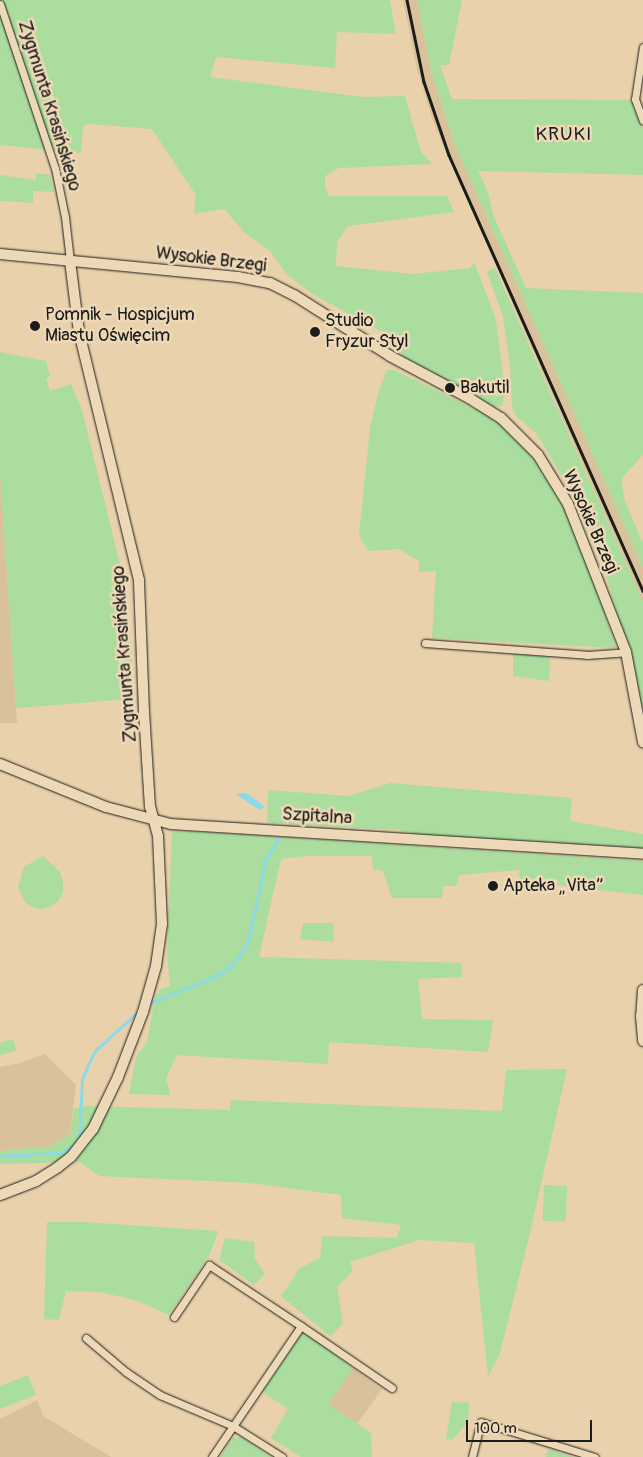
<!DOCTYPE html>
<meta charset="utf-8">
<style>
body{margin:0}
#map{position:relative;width:643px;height:1457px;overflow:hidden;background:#e8d1ab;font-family:Pangolin,sans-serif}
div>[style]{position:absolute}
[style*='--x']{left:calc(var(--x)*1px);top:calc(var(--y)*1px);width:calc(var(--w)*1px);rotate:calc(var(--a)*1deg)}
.built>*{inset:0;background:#d8c19b;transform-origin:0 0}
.green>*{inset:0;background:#abdd9e;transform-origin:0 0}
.water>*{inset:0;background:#8bdae7}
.stream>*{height:2.5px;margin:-1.25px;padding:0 1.25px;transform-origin:1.25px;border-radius:1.25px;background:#8bdae7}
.roads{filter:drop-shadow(0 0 1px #1c1c1c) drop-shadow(0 0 1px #1c1c1c)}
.street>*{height:7px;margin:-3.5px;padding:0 3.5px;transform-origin:3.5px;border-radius:3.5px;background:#edd9b7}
.secondary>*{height:10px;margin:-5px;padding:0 5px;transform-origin:5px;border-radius:5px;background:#edd9b7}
.rail>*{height:2.5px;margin:-1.25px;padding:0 1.25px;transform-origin:1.25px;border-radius:1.25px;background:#1c1c1c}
.dots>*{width:14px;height:14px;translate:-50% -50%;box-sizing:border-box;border:2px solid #edd9b7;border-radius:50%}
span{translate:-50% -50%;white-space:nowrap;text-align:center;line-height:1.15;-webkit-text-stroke:5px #edd9b7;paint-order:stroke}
.street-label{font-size:18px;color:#1c1c1c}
.poi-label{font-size:18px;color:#1c1c1c}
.left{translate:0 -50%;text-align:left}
.neighbourhood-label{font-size:19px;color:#1c1c1c;letter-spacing:1px}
.scale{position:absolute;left:466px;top:1420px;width:126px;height:22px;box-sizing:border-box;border:2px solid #1c1c1c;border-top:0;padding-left:6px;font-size:15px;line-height:18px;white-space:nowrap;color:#1c1c1c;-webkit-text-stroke:4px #edd9b7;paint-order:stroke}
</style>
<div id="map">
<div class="built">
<i style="clip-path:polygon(403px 0,417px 0,431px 70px,454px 143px,643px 568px,643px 602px,434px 124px,417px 69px)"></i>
<i style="clip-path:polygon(0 473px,16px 708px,17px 723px,0 723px)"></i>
<i style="clip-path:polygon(45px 1054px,76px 1085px,70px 1134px,50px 1146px,0 1151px,0 1067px,20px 1063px)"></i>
<i style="left:353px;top:1368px;width:36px;height:44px;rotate:36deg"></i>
<i style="clip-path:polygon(37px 1400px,43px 1416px,111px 1457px,0 1457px,0 1419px)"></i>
</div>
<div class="green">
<i style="clip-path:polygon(0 0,390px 0,396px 34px,337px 32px,335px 68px,216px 57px,210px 77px,363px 97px,405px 96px,421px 152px,432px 164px,339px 168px,325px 176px,325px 187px,329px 196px,447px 196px,454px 212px,348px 226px,337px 242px,336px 266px,413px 274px,470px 268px,474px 262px,496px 320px,505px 391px,502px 406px,493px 407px,400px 358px,403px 343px,314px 295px,288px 276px,270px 251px,244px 232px,224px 209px,194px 214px,196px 195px,152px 129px,89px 124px,83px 126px,81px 153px,0 145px)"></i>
<i style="clip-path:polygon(417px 0,462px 0,449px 65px,440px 65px,452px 99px,631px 100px,643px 129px,643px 175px,478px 171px,488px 192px,493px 215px,526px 288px,643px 293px,643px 455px,621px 479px,625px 502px,643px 543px,643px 568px,454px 143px,431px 70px)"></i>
<i style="clip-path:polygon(36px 173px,50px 175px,54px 192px,33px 191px,33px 203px,0 201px,0 175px,36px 180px)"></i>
<i style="clip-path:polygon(495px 268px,643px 602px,643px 720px,602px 558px,588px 519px,536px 433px,517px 417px,512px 408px,510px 366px,503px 316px,487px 272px)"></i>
<i style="clip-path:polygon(0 352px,46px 361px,50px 376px,46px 379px,50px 391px,71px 384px,82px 410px,124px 581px,132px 655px,132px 699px,16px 708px,0 473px)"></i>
<i style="clip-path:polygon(387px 370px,394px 370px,516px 429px,565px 493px,616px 648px,432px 638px,436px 571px,419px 572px,419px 561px,399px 549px,368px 551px,359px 535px,370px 428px,379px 390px)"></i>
<i style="clip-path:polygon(513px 654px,550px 655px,549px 681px,513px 676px)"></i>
<i style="clip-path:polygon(390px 783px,572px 798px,570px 821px,643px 834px,643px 848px,422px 835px,398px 830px,267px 823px,268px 790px,349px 796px)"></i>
<i style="clip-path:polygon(189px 831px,643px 861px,643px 895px,520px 881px,519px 870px,459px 875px,456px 886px,443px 886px,442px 898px,392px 898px,383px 871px,373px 869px,372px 856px,305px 856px,281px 859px,259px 957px,461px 963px,462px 977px,418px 979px,422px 1019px,493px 1020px,488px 1052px,329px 1042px,328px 1064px,177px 1055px,166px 1078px,170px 1095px,129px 1094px,136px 1057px,147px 1042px,155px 997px,160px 989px,170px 986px,167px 953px,172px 832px)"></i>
<i style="clip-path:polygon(43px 856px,60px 872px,63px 882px,63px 892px,58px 901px,50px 907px,41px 909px,32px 907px,25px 902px,18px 887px,24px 867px)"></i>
<i style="clip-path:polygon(303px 923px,333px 923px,334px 942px,300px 939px)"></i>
<i style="clip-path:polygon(13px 1039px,16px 1051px,0 1055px,0 1043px)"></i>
<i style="clip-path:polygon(567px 1069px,530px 1233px,499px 1356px,488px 1376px,474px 1243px,419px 1240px,350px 1262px,353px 1271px,337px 1287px,343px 1324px,330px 1336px,281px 1296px,300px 1268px,320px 1258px,322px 1236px,397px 1238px,401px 1225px,342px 1218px,341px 1195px,250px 1183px,99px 1176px,80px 1162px,0 1164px,0 1151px,50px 1146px,70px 1134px,74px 1108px,88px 1106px,230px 1110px,231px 1100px,502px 1111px,506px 1070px)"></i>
<i style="left:544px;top:1185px;width:23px;height:36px;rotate:2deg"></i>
<i style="clip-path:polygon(47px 1222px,83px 1222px,218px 1231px,210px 1254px,169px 1315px,135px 1300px,99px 1292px,66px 1291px,59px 1320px,44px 1319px)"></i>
<i style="clip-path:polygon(225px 1238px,254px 1242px,255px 1259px,265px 1274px,254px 1285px,219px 1260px)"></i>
<i style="clip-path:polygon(305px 1332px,353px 1368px,328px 1404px,371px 1433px,372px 1457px,301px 1457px,271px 1438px,288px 1409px,261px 1391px,300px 1333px)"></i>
<i style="clip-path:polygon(28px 1375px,36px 1395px,0 1409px,0 1386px)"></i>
<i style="clip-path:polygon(452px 1402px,469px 1403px,468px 1422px,452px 1440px,446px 1439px)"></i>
<i style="clip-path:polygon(242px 1437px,271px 1457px,220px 1457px,233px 1438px)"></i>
<i style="clip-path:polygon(548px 1449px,573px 1457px,546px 1457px)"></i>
</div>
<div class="water">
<i style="clip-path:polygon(239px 793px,248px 794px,265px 807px,260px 810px,237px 795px)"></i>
</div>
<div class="stream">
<i style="--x:148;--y:1004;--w:76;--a:-22.5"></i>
<i style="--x:218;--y:975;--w:16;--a:-35"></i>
<i style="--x:231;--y:966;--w:16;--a:-50"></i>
<i style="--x:241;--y:954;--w:13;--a:-61"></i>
<i style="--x:247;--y:943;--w:33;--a:-76"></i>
<i style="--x:255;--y:911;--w:51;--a:-78.7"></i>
<i style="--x:265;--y:861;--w:26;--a:-59"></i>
<i style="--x:0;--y:1156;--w:57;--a:-3"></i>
<i style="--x:57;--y:1153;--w:13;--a:-18"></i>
<i style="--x:69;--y:1149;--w:13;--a:-42"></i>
<i style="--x:79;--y:1140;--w:60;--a:-87.1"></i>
<i style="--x:82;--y:1080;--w:16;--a:-68"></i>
<i style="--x:88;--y:1065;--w:16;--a:-63"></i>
<i style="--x:95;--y:1051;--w:62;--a:-42.4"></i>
</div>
<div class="roads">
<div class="street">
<i style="--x:0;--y:4;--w:173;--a:71.5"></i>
<i style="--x:55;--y:168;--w:50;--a:78.5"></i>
<i style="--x:65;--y:217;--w:44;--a:83.5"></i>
<i style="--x:643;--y:47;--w:53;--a:98.7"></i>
<i style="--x:635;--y:99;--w:23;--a:70"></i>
<i style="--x:425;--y:643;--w:162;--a:4.2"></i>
<i style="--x:587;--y:655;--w:39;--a:-4"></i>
<i style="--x:174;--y:1317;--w:63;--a:-56.1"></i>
<i style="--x:209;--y:1265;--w:110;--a:33.5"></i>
<i style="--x:86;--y:1338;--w:52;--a:40.4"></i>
<i style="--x:126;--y:1372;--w:41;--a:34.1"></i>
<i style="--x:160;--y:1395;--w:79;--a:23"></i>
<i style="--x:233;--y:1426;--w:58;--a:32.3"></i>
<i style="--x:212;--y:1457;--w:158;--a:-55.8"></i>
<i style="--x:301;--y:1326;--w:110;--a:34.3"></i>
<i style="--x:472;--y:1457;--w:36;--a:-76"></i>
<i style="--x:481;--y:1422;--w:119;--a:17.1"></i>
</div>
<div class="secondary">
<i style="--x:0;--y:254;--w:239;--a:5.5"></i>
<i style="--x:238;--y:277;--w:33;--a:11"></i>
<i style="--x:270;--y:283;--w:27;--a:27"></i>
<i style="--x:294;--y:295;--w:114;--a:32.4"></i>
<i style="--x:390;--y:356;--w:89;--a:28"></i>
<i style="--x:469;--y:398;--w:38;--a:32"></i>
<i style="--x:501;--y:418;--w:52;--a:45"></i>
<i style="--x:538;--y:455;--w:57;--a:58.5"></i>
<i style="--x:568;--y:504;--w:159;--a:68.6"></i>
<i style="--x:626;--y:652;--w:92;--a:79.3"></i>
<i style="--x:0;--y:764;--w:114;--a:22.1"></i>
<i style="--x:106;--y:807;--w:67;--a:14.7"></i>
<i style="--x:171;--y:824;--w:473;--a:3.6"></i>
<i style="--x:643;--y:990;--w:26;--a:94"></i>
<i style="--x:641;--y:1016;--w:25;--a:85"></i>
<i style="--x:0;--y:1195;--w:39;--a:-21"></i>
<i style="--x:36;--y:1181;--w:26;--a:-32"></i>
<i style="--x:58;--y:1167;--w:16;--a:-38"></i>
<i style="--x:71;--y:1157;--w:36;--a:-52"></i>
<i style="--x:93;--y:1129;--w:58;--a:-64.3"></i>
<i style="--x:118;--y:1077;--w:70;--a:-69"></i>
<i style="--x:143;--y:1012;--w:48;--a:-74.2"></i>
<i style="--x:156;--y:966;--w:42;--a:-81.9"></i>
<i style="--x:162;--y:924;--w:88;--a:-92.6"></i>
<i style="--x:158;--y:836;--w:30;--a:-105"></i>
<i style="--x:150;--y:807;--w:95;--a:-93.6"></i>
<i style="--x:144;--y:712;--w:132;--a:-92.2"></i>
<i style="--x:139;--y:580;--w:255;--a:-103.6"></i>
<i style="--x:79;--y:332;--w:72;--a:-97.2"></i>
</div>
</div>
<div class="rail">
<i style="--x:407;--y:0;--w:84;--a:78.3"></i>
<i style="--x:424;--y:82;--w:77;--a:71.1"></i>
<i style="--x:449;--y:155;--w:477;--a:66"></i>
</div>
<div class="dots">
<i style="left:35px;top:326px;background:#1c1c1c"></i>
<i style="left:315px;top:332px;background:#1c1c1c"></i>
<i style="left:450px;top:388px;background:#1c1c1c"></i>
<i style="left:493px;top:886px;background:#1c1c1c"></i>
</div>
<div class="street-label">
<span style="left:49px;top:106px;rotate:73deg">Zygmunta Krasińskiego</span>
<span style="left:211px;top:260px;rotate:7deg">Wysokie Brzegi</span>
<span style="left:590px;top:522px;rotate:66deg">Wysokie Brzegi</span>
<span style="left:125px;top:654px;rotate:-94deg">Zygmunta Krasińskiego</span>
<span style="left:317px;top:817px;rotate:4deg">Szpitalna</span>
</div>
<div class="poi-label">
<span class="left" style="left:45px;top:326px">Pomnik - Hospicjum<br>Miastu Oświęcim</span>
<span class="left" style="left:325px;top:332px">Studio<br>Fryzur Styl</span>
<span class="left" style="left:460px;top:388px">Bakutil</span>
<span class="left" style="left:503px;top:886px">Apteka „Vita”</span>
</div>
<div class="neighbourhood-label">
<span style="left:564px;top:135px">KRUKI</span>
</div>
<div class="scale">100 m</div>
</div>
